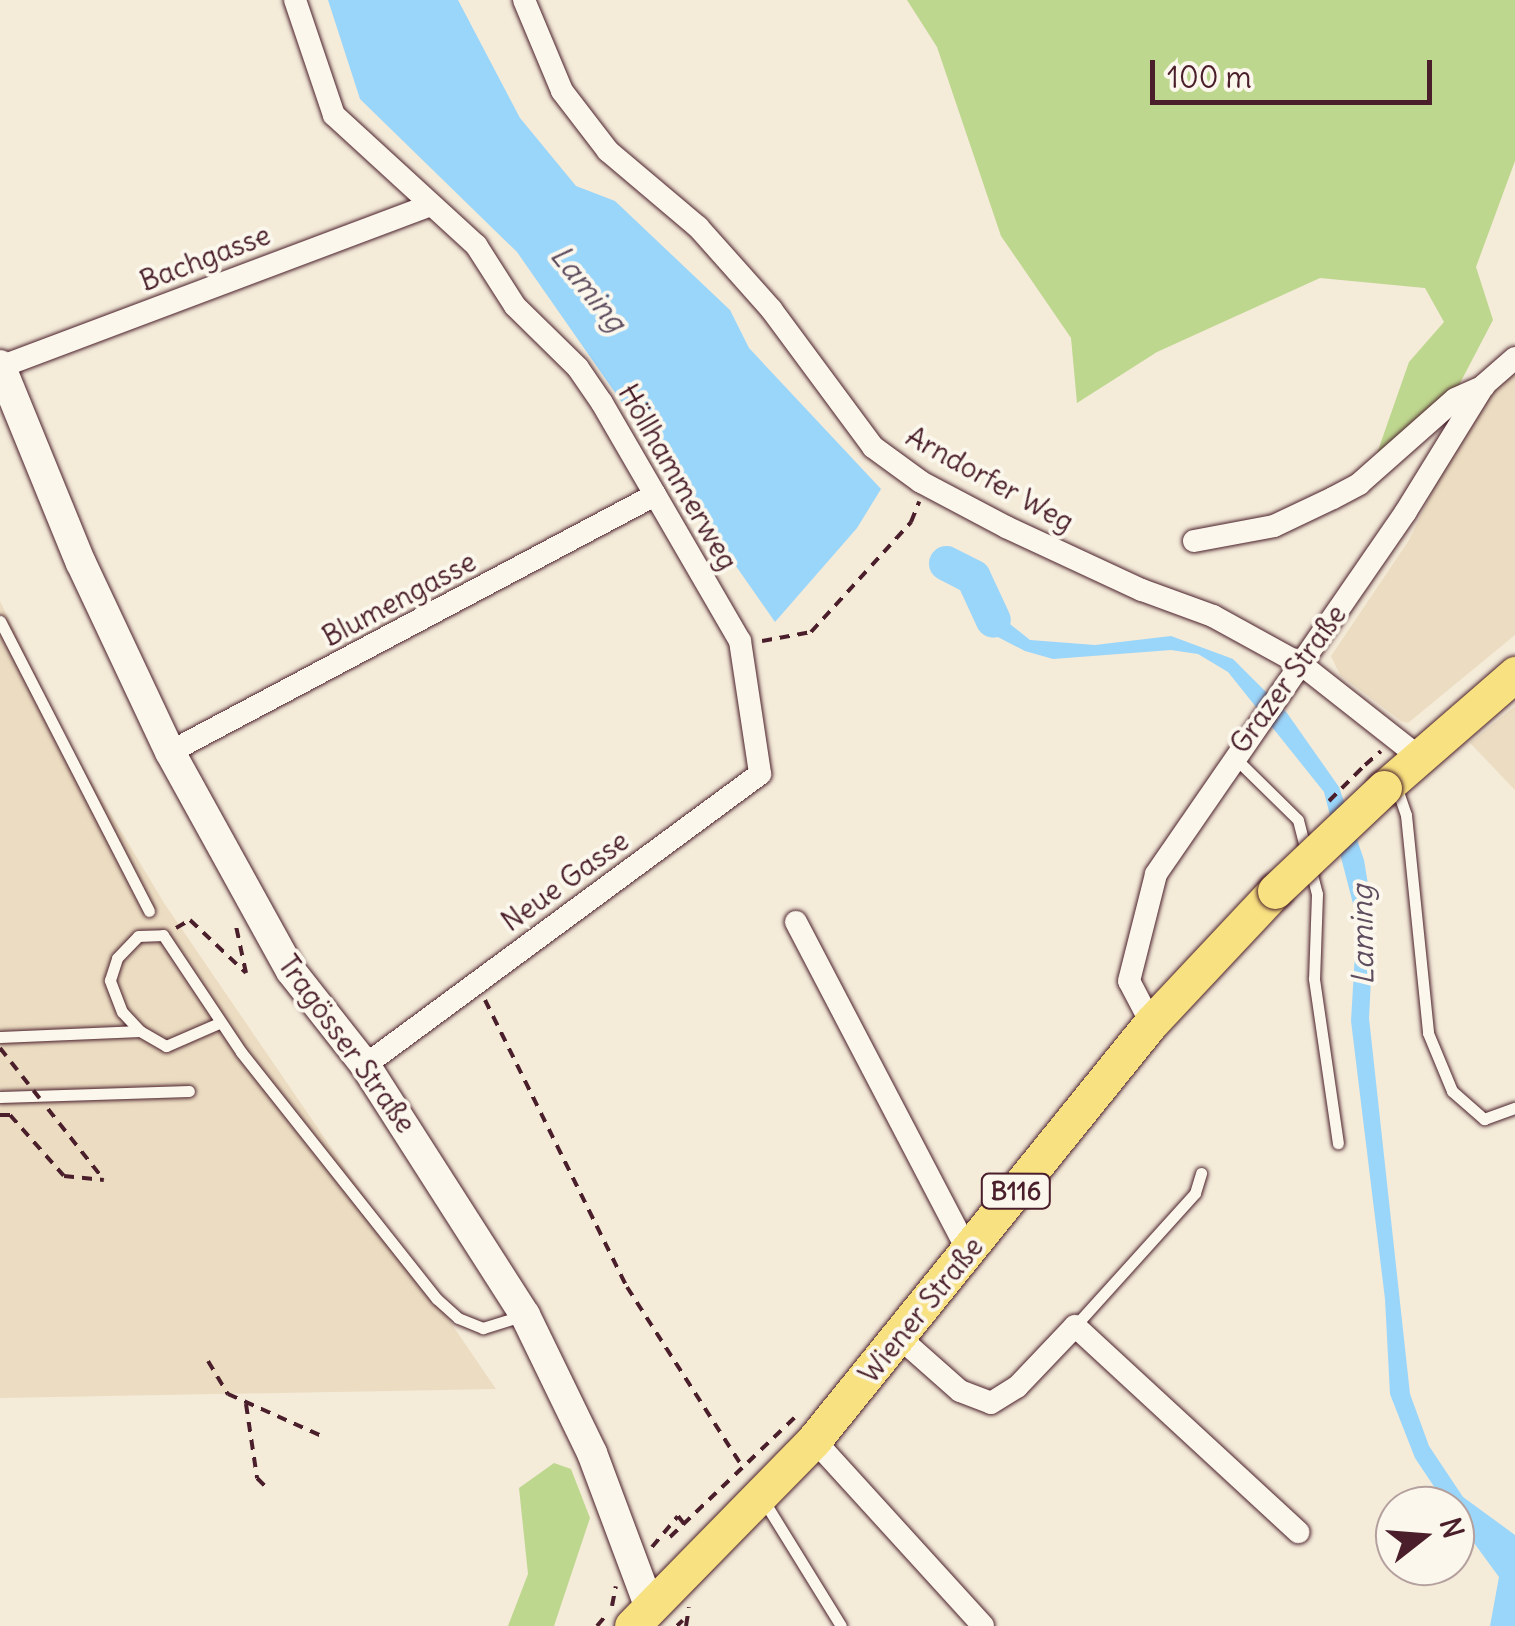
<!DOCTYPE html>
<meta charset="utf-8">
<style>
body{margin:0}
#map{position:relative;width:1515px;height:1626px;overflow:hidden;background:#f4ebd9;font-family:Delius,sans-serif}
div>[style]{position:absolute}
[style*='--x']{left:calc(var(--x)*1px);top:calc(var(--y)*1px);width:calc(var(--w)*1px);rotate:calc(var(--a)*1deg)}
.built>*{inset:0;background:#ecddc2}
.green>*{inset:0;background:#bed78e}
.water>*{inset:0;background:#9ad5fa}
.river>*{height:35px;margin:-17.5px;padding:0 17.5px;transform-origin:17.5px;border-radius:17.5px;background:#9ad5fa}
.path>*{height:4px;margin-top:-2px;transform-origin:0;background:repeating-linear-gradient(90deg,#4a1f2b 0 10px,transparent 0 18px)}
.roads{filter:drop-shadow(0 0 2px #4a1f2b) drop-shadow(0 0 2px #4a1f2b)}
.service>*{height:11px;margin:-5.5px;padding:0 5.5px;transform-origin:5.5px;border-radius:5.5px;background:#fbf7ec}
.minor>*{height:22px;margin:-11px;padding:0 11px;transform-origin:11px;border-radius:11px;background:#fbf7ec}
.secondary>*{height:30px;margin:-15px;padding:0 15px;transform-origin:15px;border-radius:15px;background:#fbf7ec}
.primary>*{height:35px;margin:-17.5px;padding:0 17.5px;transform-origin:17.5px;border-radius:17.5px;background:#f8e181}
.path-bridge>*{height:4px;margin-top:-2px;transform-origin:0;background:repeating-linear-gradient(90deg,#4a1f2b 0 10px,transparent 0 18px)}
.bridges{filter:drop-shadow(0 0 2px #4a1f2b) drop-shadow(0 0 2px #4a1f2b)}
.primary-bridge>*{height:35px;margin:-17.5px;padding:0 17.5px;transform-origin:17.5px;border-radius:17.5px;background:#f8e181}
span{translate:-50% -50%;white-space:nowrap;text-align:center;line-height:1.15;-webkit-text-stroke:8px #fbf7ec;paint-order:stroke}
.shield-label span{padding:2px 8px;background:#fbf7ec;border:2px solid;border-radius:8px;-webkit-text-stroke-width:0}
.shield-label{font-size:25px;color:#4a1f2b;font-weight:700}
.street-label{font-size:28px;color:#4a1f2b}
.water-label{font-size:30px;color:#5e4c5f;font-style:italic}
.north{position:absolute;left:1375px;top:1486px;width:100px;height:100px;box-sizing:border-box;background:#fbf7ec;border:2px solid #b4a19f;border-radius:50%;rotate:73deg;font-size:28px;font-weight:700;line-height:40px;text-align:center;color:#4a1f2b}
.north::after{content:'';display:block;margin:auto;width:35px;height:45px;background:#4a1f2b;clip-path:polygon(50% 0,100% 100%,50% 72%,0 100%)}
.scale{position:absolute;left:1150px;top:60px;width:282px;height:45px;box-sizing:border-box;border:5px solid #4a1f2b;border-top:0;padding-left:12px;font-size:30px;line-height:35px;white-space:nowrap;color:#4a1f2b;-webkit-text-stroke:8px #fbf7ec;paint-order:stroke}
</style>
<div id="map">
<div class="built">
<i style="clip-path:polygon(1515px 368px,1515px 635px,1408px 723px,1401px 721px,1340px 675px,1331px 656px,1409px 540px,1466px 421px)"></i>
<i style="clip-path:polygon(0 601px,70px 746px,164px 903px,496px 1389px,0 1398px)"></i>
<i style="clip-path:polygon(1515px 706px,1515px 790px,1470px 743px)"></i>
</div>
<div class="green">
<i style="clip-path:polygon(907px 0,1515px 0,1515px 161px,1476px 267px,1493px 320px,1458px 387px,1375px 459px,1409px 362px,1444px 322px,1425px 288px,1320px 278px,1157px 352px,1077px 403px,1071px 338px,1001px 236px,937px 47px)"></i>
<i style="clip-path:polygon(554px 1463px,571px 1469px,590px 1518px,554px 1626px,508px 1626px,528px 1574px,519px 1488px)"></i>
</div>
<div class="water">
<i style="clip-path:polygon(328px 0,458px 0,520px 118px,576px 186px,615px 201px,730px 310px,749px 348px,881px 489px,857px 528px,775px 622px,517px 252px,360px 99px)"></i>
<i style="clip-path:polygon(981px 574px,995px 612px,1030px 640px,1095px 645px,1171px 636px,1233px 659px,1287px 713px,1339px 787px,1364px 860px,1374px 921px,1369px 1018px,1410px 1394px,1429px 1446px,1463px 1497px,1515px 1535px,1515px 1626px,1490px 1626px,1499px 1577px,1455px 1517px,1455px 1506px,1447px 1506px,1415px 1458px,1390px 1394px,1385px 1299px,1351px 1021px,1357px 919px,1324px 792px,1228px 672px,1198px 654px,1171px 650px,1053px 659px,1025px 651px,996px 636px,980px 613px,967px 579px)"></i>
</div>
<div class="river">
<i style="--x:946;--y:563;--w:30;--a:27"></i>
<i style="--x:973;--y:577;--w:47;--a:65.1"></i>
</div>
<div class="path">
<i style="--x:762;--y:641;--w:50;--a:-10.4"></i>
<i style="--x:811;--y:632;--w:149;--a:-47.7"></i>
<i style="--x:911;--y:522;--w:22;--a:-68"></i>
<i style="--x:1365;--y:765;--w:21;--a:-41"></i>
<i style="--x:176;--y:928;--w:16;--a:-30"></i>
<i style="--x:190;--y:920;--w:77;--a:43.4"></i>
<i style="--x:246;--y:973;--w:48;--a:-102"></i>
<i style="--x:485;--y:1000;--w:320;--a:63.7"></i>
<i style="--x:627;--y:1287;--w:215;--a:57.3"></i>
<i style="--x:48;--y:1109;--w:90;--a:51.7"></i>
<i style="--x:0;--y:1115;--w:10;--a:0"></i>
<i style="--x:10;--y:1115;--w:81;--a:48.5"></i>
<i style="--x:64;--y:1176;--w:40;--a:5.7"></i>
<i style="--x:208;--y:1361;--w:39;--a:59"></i>
<i style="--x:228;--y:1394;--w:103;--a:24.1"></i>
<i style="--x:246;--y:1404;--w:75;--a:81.5"></i>
<i style="--x:257;--y:1478;--w:16;--a:45"></i>
<i style="--x:670;--y:1537;--w:176;--a:-43.8"></i>
<i style="--x:652;--y:1547;--w:40;--a:-50"></i>
<i style="--x:678;--y:1516;--w:11;--a:52"></i>
<i style="--x:612;--y:1606;--w:20;--a:-79"></i>
<i style="--x:597;--y:1626;--w:16;--a:-50"></i>
<i style="--x:677;--y:1626;--w:8;--a:-45"></i>
<i style="--x:686;--y:1626;--w:19;--a:-81"></i>
</div>
<div class="roads">
<div class="service">
<i style="--x:0;--y:621;--w:326;--a:62.8"></i>
<i style="--x:1235;--y:758;--w:88;--a:44.5"></i>
<i style="--x:1298;--y:820;--w:76;--a:75.6"></i>
<i style="--x:1317;--y:894;--w:85;--a:92"></i>
<i style="--x:1314;--y:979;--w:166;--a:81.7"></i>
<i style="--x:1395;--y:783;--w:34;--a:71"></i>
<i style="--x:1406;--y:815;--w:219;--a:84.2"></i>
<i style="--x:1428;--y:1033;--w:63;--a:67.5"></i>
<i style="--x:1452;--y:1091;--w:43;--a:41.2"></i>
<i style="--x:1484;--y:1119;--w:33;--a:-20"></i>
<i style="--x:219;--y:1023;--w:58;--a:156.5"></i>
<i style="--x:166;--y:1046;--w:30;--a:-150"></i>
<i style="--x:140;--y:1031;--w:26;--a:-133"></i>
<i style="--x:122;--y:1012;--w:34;--a:-111"></i>
<i style="--x:110;--y:980;--w:23;--a:-72"></i>
<i style="--x:117;--y:958;--w:30;--a:-46"></i>
<i style="--x:138;--y:936;--w:25;--a:-2"></i>
<i style="--x:163;--y:935;--w:141;--a:56.3"></i>
<i style="--x:241;--y:1052;--w:315;--a:51.6"></i>
<i style="--x:437;--y:1299;--w:28;--a:42"></i>
<i style="--x:458;--y:1318;--w:27;--a:22"></i>
<i style="--x:483;--y:1328;--w:44;--a:-17.2"></i>
<i style="--x:0;--y:1037;--w:140;--a:-2.5"></i>
<i style="--x:0;--y:1097;--w:189;--a:-1.8"></i>
<i style="--x:1075;--y:1326;--w:179;--a:-47.9"></i>
<i style="--x:1195;--y:1193;--w:21;--a:-73"></i>
<i style="--x:762;--y:1498;--w:150;--a:58.3"></i>
</div>
<div class="minor">
<i style="--x:295;--y:0;--w:121;--a:71.3"></i>
<i style="--x:334;--y:115;--w:193;--a:42.5"></i>
<i style="--x:476;--y:245;--w:72;--a:57.4"></i>
<i style="--x:515;--y:306;--w:88;--a:44.5"></i>
<i style="--x:578;--y:368;--w:42;--a:55.6"></i>
<i style="--x:602;--y:403;--w:275;--a:59.9"></i>
<i style="--x:740;--y:641;--w:134;--a:81.4"></i>
<i style="--x:760;--y:774;--w:491;--a:143.6"></i>
<i style="--x:524;--y:0;--w:99;--a:67.3"></i>
<i style="--x:562;--y:91;--w:76;--a:52.5"></i>
<i style="--x:608;--y:151;--w:118;--a:40.2"></i>
<i style="--x:698;--y:227;--w:110;--a:48.3"></i>
<i style="--x:771;--y:309;--w:172;--a:53.5"></i>
<i style="--x:873;--y:447;--w:59;--a:36.1"></i>
<i style="--x:921;--y:482;--w:96;--a:27.9"></i>
<i style="--x:1006;--y:527;--w:150;--a:24.9"></i>
<i style="--x:1142;--y:590;--w:76;--a:20.1"></i>
<i style="--x:1213;--y:616;--w:102;--a:28.8"></i>
<i style="--x:1302;--y:665;--w:149;--a:38.2"></i>
<i style="--x:0;--y:367;--w:460;--a:-20.6"></i>
<i style="--x:1194;--y:541;--w:81;--a:-10.6"></i>
<i style="--x:1274;--y:526;--w:65;--a:-25.4"></i>
<i style="--x:1333;--y:498;--w:30;--a:-28"></i>
<i style="--x:1359;--y:484;--w:128;--a:-41.5"></i>
<i style="--x:1455;--y:399;--w:32;--a:-24"></i>
<i style="--x:170;--y:752;--w:549;--a:-27.92"></i>
<i style="--x:796;--y:922;--w:371;--a:62.4"></i>
<i style="--x:1151;--y:1023;--w:47;--a:-117.6"></i>
<i style="--x:1129;--y:981;--w:110;--a:-75.8"></i>
<i style="--x:1156;--y:874;--w:439;--a:-55.4"></i>
<i style="--x:1405;--y:513;--w:150;--a:-58.3"></i>
<i style="--x:1484;--y:385;--w:41;--a:-41.1"></i>
<i style="--x:900;--y:1338;--w:80;--a:41.5"></i>
<i style="--x:960;--y:1391;--w:33;--a:21"></i>
<i style="--x:991;--y:1403;--w:31;--a:-32"></i>
<i style="--x:1017;--y:1387;--w:84;--a:-46.4"></i>
<i style="--x:1075;--y:1326;--w:304;--a:42.7"></i>
<i style="--x:814;--y:1440;--w:251;--a:47.7"></i>
</div>
<div class="secondary">
<i style="--x:0;--y:365;--w:214;--a:67.8"></i>
<i style="--x:81;--y:563;--w:209;--a:64.8"></i>
<i style="--x:170;--y:752;--w:250;--a:61.1"></i>
<i style="--x:291;--y:971;--w:120;--a:51.8"></i>
<i style="--x:365;--y:1065;--w:297;--a:57.4"></i>
<i style="--x:525;--y:1315;--w:153;--a:64.1"></i>
<i style="--x:592;--y:1453;--w:165;--a:69.5"></i>
</div>
<div class="primary">
<i style="--x:1384;--y:788;--w:174;--a:-41"></i>
<i style="--x:632;--y:1626;--w:260;--a:-45.6"></i>
<i style="--x:814;--y:1440;--w:536;--a:-51.06"></i>
<i style="--x:1151;--y:1023;--w:181;--a:-46.8"></i>
</div>
</div>
<div class="path-bridge">
<i style="--x:1329;--y:801;--w:51;--a:-45"></i>
<i style="--x:0;--y:1048;--w:71;--a:51.8"></i>
</div>
<div class="bridges">
<div class="primary-bridge">
<i style="--x:1275;--y:891;--w:150;--a:-43.4"></i>
</div>
</div>
<div class="shield-label">
<span style="left:1016px;top:1191px">B116</span>
</div>
<div class="street-label">
<span style="left:205px;top:258px;rotate:-21deg">Bachgasse</span>
<span style="left:678px;top:477px;rotate:60deg">Höllhammerweg</span>
<span style="left:990px;top:479px;rotate:29deg">Arndorfer Weg</span>
<span style="left:399px;top:599px;rotate:-28deg">Blumengasse</span>
<span style="left:1288px;top:679px;rotate:-54deg">Grazer Straße</span>
<span style="left:565px;top:881px;rotate:-36deg">Neue Gasse</span>
<span style="left:347px;top:1044px;rotate:54deg">Tragösser Straße</span>
<span style="left:921px;top:1310px;rotate:-51deg">Wiener Straße</span>
</div>
<div class="water-label">
<span style="left:589px;top:288px;rotate:51deg">Laming</span>
<span style="left:1362px;top:935px;rotate:-91deg">Laming</span>
</div>
<div class="north">N</div>
<div class="scale">100 m</div>
</div>
